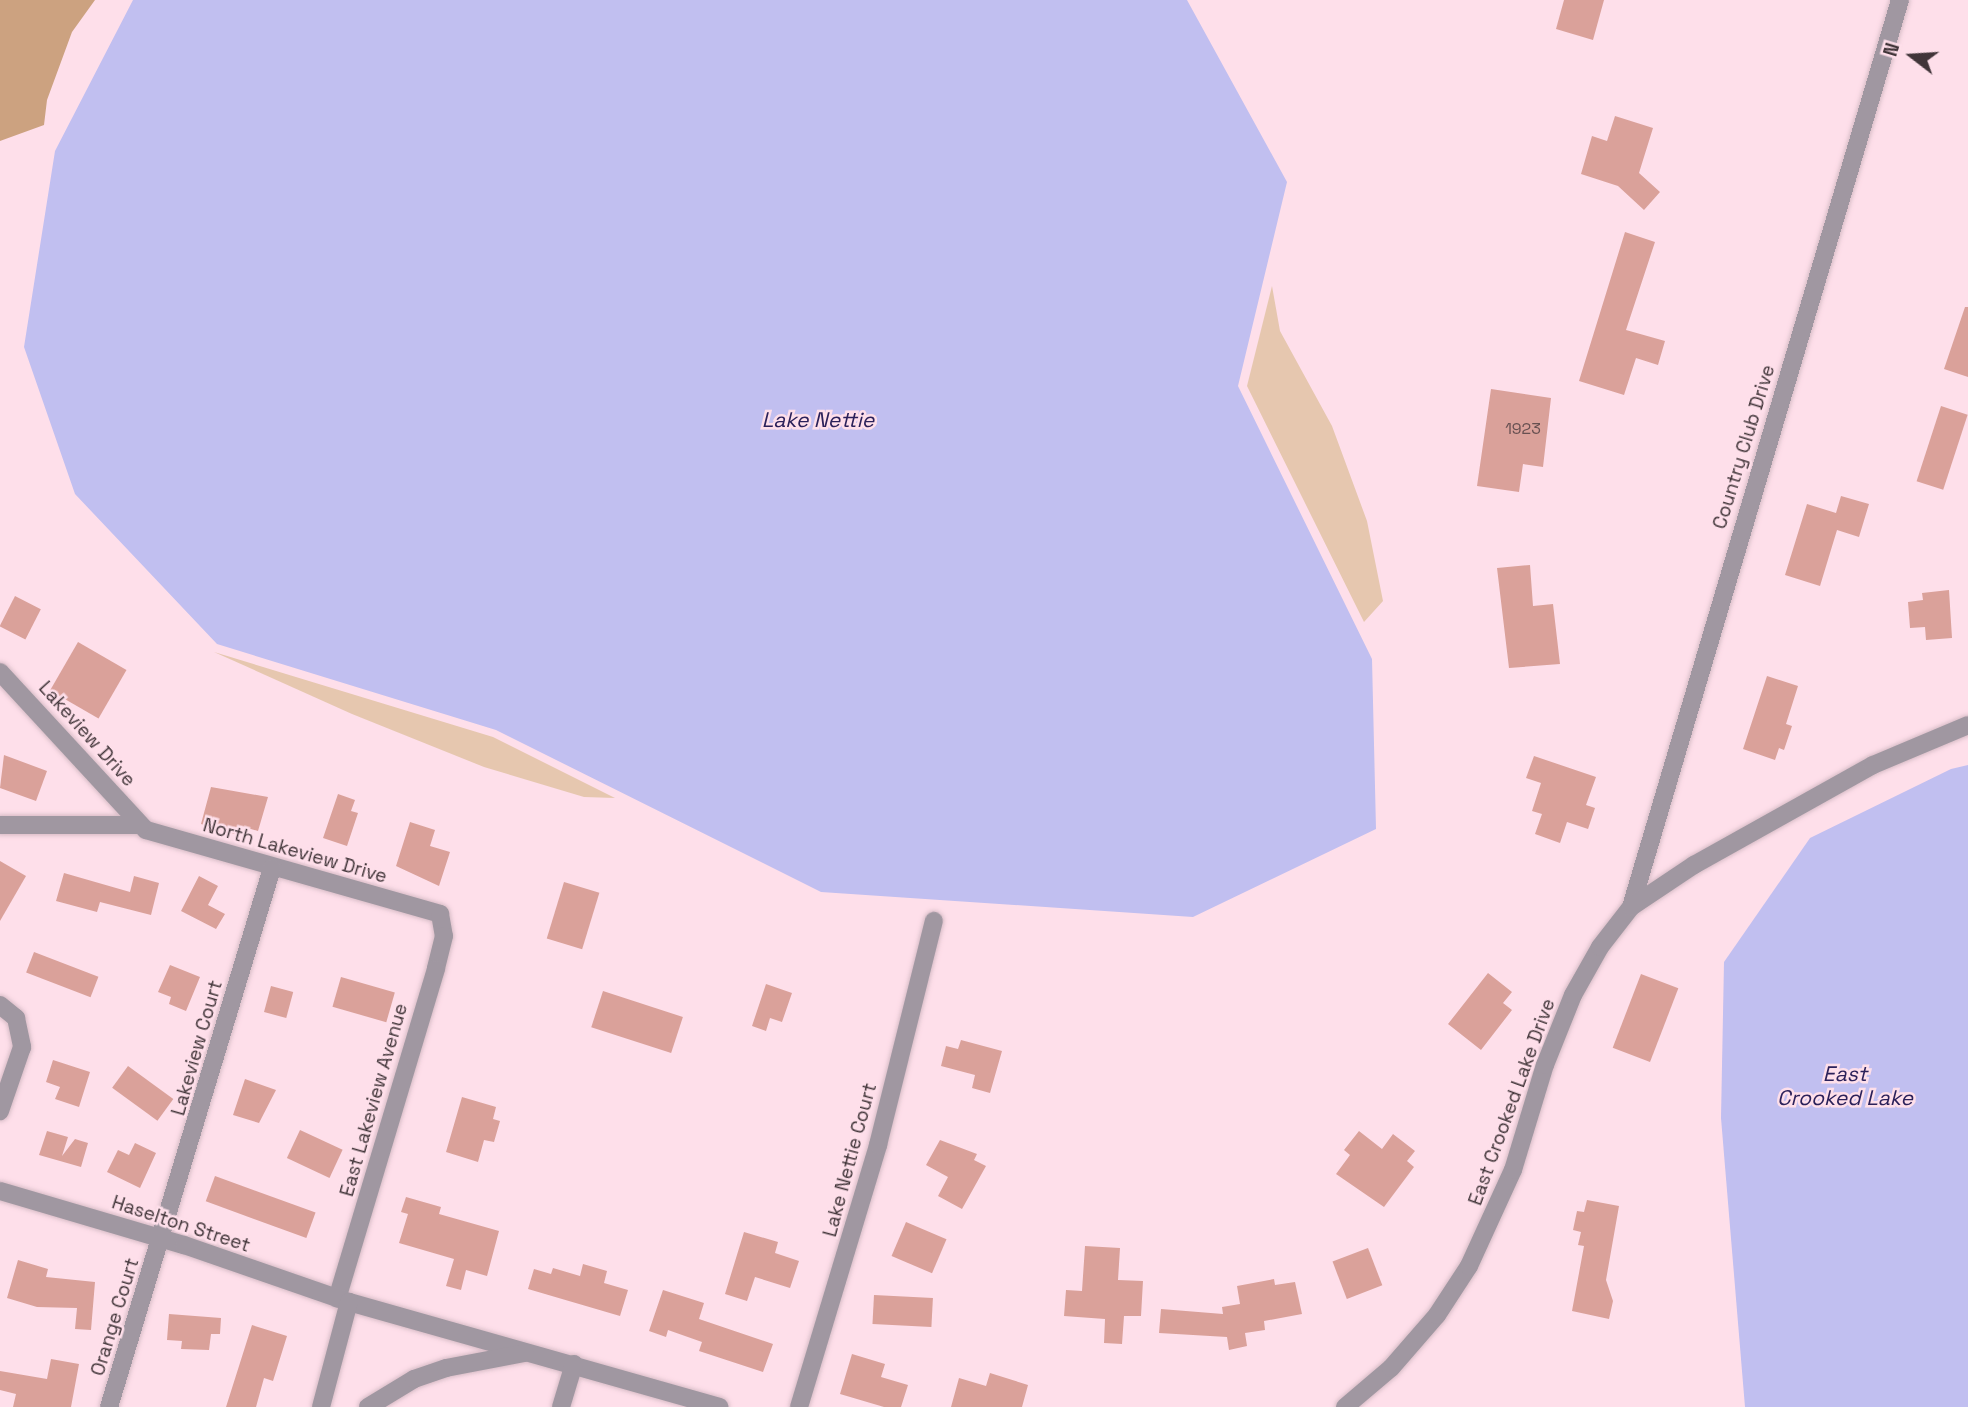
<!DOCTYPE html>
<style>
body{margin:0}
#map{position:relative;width:1968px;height:1407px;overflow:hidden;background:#fedfea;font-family:"Space Grotesk",sans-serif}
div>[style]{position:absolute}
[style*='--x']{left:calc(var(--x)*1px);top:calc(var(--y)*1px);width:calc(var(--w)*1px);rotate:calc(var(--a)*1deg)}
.green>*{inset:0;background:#e6c7af}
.forest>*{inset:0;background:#cca280}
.water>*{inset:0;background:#c1bff0}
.building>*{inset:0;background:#daa19a;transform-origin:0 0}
.roads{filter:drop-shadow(0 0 2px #d8bdc7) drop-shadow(0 0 2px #d8bdc7)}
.minor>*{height:18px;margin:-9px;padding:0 9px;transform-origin:9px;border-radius:9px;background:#a097a1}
span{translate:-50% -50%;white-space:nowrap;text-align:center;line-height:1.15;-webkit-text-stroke:5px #fedfea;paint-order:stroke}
.number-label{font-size:16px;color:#675051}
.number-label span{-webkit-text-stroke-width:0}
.street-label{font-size:19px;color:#413539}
.water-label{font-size:21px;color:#2b215a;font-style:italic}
.north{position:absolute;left:1877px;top:21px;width:70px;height:70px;-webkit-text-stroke:5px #fedfea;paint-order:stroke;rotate:287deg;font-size:19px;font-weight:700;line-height:28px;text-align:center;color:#413539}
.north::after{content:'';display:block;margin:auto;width:24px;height:32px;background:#413539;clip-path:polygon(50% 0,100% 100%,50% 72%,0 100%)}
</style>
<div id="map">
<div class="green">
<i style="clip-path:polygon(1272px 286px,1280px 331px,1332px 426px,1367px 521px,1383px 601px,1364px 622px,1247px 386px)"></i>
<i style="clip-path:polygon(214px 652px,493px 737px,615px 798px,584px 797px,484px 767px,352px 714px)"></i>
</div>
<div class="forest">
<i style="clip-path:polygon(0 0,95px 0,72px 32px,47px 100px,44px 125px,0 141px)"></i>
</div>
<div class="water">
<i style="clip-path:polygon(133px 0,1187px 0,1287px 182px,1238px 386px,1372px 659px,1376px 829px,1193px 917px,821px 892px,496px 730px,217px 644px,75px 494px,24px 347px,55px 151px)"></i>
<i style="clip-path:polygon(1968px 765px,1968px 1407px,1745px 1407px,1721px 1118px,1724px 962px,1810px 838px,1951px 769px)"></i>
</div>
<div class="building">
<i style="clip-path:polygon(1564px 0,1604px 0,1593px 40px,1556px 29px)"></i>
<i style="clip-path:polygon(1615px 116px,1653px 128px,1639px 173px,1660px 192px,1644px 210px,1618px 186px,1581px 174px,1592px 136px,1607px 141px)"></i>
<i style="clip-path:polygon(1625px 232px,1655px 242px,1626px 330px,1665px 341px,1658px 365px,1636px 358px,1624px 395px,1579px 381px)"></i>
<i style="clip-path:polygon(1965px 307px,1968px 307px,1968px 377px,1944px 369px)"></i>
<i style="clip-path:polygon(1491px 389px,1551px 398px,1543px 467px,1523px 464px,1519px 492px,1477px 486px)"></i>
<i style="left:1941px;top:406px;width:28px;height:79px;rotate:18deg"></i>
<i style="clip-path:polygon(1841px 496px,1869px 504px,1859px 537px,1837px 530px,1820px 586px,1785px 575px,1807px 504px,1836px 513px)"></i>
<i style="clip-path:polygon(1530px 565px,1533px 606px,1553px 604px,1560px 664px,1509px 668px,1497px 568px)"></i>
<i style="clip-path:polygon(1949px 590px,1952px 638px,1926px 640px,1925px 627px,1910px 628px,1908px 602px,1923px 600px,1922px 593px)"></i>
<i style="left:15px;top:596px;width:29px;height:34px;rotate:27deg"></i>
<i style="left:78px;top:642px;width:56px;height:56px;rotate:30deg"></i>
<i style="clip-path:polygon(1767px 676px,1798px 686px,1786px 724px,1792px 726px,1784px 750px,1779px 748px,1775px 760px,1743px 749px)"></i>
<i style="clip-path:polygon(4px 755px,47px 771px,36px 801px,0 788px)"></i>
<i style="clip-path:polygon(1534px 756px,1596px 777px,1586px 805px,1595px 808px,1588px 829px,1567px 822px,1560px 843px,1535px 834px,1542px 814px,1532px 811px,1541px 783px,1526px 778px)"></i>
<i style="clip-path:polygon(211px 787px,268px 797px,258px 831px,241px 826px,238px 835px,201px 824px)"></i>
<i style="clip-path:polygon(338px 794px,355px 800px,351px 811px,358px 813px,347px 846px,323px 838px)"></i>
<i style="clip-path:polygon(410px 822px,435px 830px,430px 846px,450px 852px,439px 886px,396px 866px)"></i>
<i style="clip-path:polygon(0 861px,26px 876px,0 921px)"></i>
<i style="clip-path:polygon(64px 873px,130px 892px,134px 876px,159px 883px,151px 915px,100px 902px,97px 912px,56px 901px)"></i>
<i style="clip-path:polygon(199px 876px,218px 886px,208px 905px,225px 914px,216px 929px,181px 911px)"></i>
<i style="left:564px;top:882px;width:37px;height:59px;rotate:17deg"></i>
<i style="left:34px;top:952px;width:69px;height:22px;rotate:21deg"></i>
<i style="clip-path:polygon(170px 965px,200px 977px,186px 1011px,169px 1004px,171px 997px,158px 992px)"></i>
<i style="clip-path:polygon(1488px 973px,1512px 992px,1503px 1003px,1512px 1010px,1481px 1050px,1448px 1024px)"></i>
<i style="left:1641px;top:974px;width:40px;height:79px;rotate:21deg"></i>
<i style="left:341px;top:977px;width:56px;height:31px;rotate:16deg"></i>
<i style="clip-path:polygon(766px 984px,792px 993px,782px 1022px,770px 1018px,766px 1031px,752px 1026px)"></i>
<i style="left:271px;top:986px;width:23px;height:27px;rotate:15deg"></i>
<i style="left:603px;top:991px;width:84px;height:38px;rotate:18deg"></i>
<i style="clip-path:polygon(961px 1040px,1002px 1051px,990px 1093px,972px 1088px,975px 1075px,941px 1066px,946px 1046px,958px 1049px)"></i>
<i style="clip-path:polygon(53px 1060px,90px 1072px,79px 1107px,55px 1099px,60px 1087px,46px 1082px)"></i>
<i style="left:128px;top:1066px;width:56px;height:27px;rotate:36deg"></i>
<i style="clip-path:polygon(245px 1079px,276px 1090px,259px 1123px,233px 1115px)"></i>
<i style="clip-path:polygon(462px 1097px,496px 1107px,493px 1119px,500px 1121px,494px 1142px,484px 1140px,478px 1162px,446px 1152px)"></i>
<i style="left:300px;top:1130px;width:47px;height:31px;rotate:25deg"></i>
<i style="clip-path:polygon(47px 1131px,68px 1137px,62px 1156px,75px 1139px,88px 1143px,81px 1167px,39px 1155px)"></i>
<i style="clip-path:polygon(1359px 1131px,1382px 1149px,1393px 1134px,1415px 1151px,1407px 1161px,1414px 1167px,1384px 1207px,1336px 1174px,1350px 1155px,1344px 1150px)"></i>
<i style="clip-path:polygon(940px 1140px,977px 1154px,974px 1160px,986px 1166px,962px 1209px,938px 1196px,948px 1177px,926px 1165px)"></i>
<i style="clip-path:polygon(135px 1143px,156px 1153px,140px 1188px,107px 1172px,118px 1150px,129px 1155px)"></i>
<i style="left:215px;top:1176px;width:107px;height:27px;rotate:20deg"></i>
<i style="clip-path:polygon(406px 1197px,441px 1207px,439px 1214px,499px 1231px,487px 1276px,466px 1270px,461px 1290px,446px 1286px,454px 1259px,399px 1243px,408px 1214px,401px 1212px)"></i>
<i style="clip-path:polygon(1587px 1200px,1619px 1206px,1606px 1280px,1613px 1301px,1609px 1319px,1572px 1311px,1584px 1246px,1578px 1245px,1581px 1232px,1573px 1230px,1577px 1211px,1584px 1212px)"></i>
<i style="left:906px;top:1222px;width:44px;height:37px;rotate:23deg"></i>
<i style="clip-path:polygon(744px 1232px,778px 1242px,775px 1253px,799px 1261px,790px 1288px,755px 1277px,747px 1301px,725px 1294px)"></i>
<i style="clip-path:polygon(1085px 1246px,1120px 1248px,1118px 1280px,1143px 1281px,1141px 1316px,1124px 1316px,1122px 1344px,1104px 1343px,1105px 1319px,1064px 1316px,1066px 1290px,1082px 1291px)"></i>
<i style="left:1368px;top:1248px;width:40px;height:38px;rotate:69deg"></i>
<i style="clip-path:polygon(18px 1260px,48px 1269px,46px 1277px,95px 1282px,91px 1330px,75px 1329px,77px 1308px,37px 1307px,7px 1298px)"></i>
<i style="clip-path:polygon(583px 1264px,607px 1271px,604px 1283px,628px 1290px,620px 1316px,528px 1289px,534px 1269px,551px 1274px,553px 1268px,580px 1276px)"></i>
<i style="clip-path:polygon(1274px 1279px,1275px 1285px,1295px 1282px,1302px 1314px,1264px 1321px,1265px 1330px,1245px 1333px,1247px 1346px,1229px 1350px,1227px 1337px,1159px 1333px,1161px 1309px,1223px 1314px,1222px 1307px,1240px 1304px,1237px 1286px)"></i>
<i style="clip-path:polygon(663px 1290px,704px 1303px,699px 1319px,773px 1344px,763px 1372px,699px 1351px,702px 1342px,668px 1330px,666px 1337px,649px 1331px)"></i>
<i style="left:874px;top:1295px;width:59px;height:29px;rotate:3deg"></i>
<i style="clip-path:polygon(169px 1314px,221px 1318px,220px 1334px,211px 1334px,209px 1350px,181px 1349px,182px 1341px,167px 1340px)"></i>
<i style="clip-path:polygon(252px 1325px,287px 1336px,273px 1381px,264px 1378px,256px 1407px,226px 1407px)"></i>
<i style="clip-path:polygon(852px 1354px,885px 1364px,881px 1377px,908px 1385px,901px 1407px,884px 1407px,840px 1394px)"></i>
<i style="clip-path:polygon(51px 1359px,79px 1364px,71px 1407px,13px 1407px,16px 1394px,0 1390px,0 1371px,47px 1379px)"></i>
<i style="clip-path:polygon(990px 1373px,1028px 1385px,1022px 1407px,951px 1407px,959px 1378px,986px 1386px)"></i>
</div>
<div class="roads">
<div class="minor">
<i style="--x:0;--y:672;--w:215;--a:47.3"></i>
<i style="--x:146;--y:830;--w:306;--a:15.9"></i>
<i style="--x:440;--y:914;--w:22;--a:80"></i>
<i style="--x:444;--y:936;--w:34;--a:104"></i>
<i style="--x:436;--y:969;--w:344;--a:106.7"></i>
<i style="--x:0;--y:825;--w:140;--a:0"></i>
<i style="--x:1631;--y:907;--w:946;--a:-73.48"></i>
<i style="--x:0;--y:1005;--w:21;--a:39"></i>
<i style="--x:16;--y:1018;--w:30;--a:78"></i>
<i style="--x:22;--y:1047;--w:68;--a:109"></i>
<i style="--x:0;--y:1191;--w:192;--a:16.4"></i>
<i style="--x:184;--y:1245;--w:175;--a:19.1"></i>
<i style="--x:349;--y:1302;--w:385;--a:15.8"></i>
<i style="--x:109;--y:1407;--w:563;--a:-73.17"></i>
<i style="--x:321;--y:1407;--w:109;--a:-75.1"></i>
<i style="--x:368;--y:1407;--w:54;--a:-31.3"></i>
<i style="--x:414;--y:1379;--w:34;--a:-19"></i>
<i style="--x:446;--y:1368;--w:80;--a:-10.8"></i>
<i style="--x:561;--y:1407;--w:45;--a:-73.2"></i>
<i style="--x:799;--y:1407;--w:274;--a:-73.2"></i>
<i style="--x:878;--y:1145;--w:231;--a:-76"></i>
<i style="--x:1345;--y:1407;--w:60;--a:-40.3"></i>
<i style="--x:1391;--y:1368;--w:70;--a:-49"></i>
<i style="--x:1437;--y:1315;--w:59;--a:-56.9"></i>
<i style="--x:1469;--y:1266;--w:106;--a:-65.4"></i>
<i style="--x:1513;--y:1170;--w:110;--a:-73.1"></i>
<i style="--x:1545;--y:1065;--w:75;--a:-68.2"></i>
<i style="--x:1573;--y:995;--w:55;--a:-60.6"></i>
<i style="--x:1600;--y:947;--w:51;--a:-52.2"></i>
<i style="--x:1631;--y:907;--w:76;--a:-33.7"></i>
<i style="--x:1694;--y:865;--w:205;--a:-29.2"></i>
<i style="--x:1873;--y:765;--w:103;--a:-22.8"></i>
</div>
</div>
<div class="number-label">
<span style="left:1523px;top:429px">1923</span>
</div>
<div class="street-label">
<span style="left:1744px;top:447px;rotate:-73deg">Country Club Drive</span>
<span style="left:87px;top:734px;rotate:48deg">Lakeview Drive</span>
<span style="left:295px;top:851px;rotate:16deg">North Lakeview Drive</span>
<span style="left:197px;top:1048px;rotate:-74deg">Lakeview Court</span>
<span style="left:374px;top:1100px;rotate:-74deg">East Lakeview Avenue</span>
<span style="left:1512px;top:1102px;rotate:-70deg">East Crooked Lake Drive</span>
<span style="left:850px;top:1160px;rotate:-75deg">Lake Nettie Court</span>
<span style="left:181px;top:1224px;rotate:18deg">Haselton Street</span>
<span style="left:115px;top:1317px;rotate:-73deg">Orange Court</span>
</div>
<div class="water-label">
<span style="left:818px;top:420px">Lake Nettie</span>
<span style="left:1845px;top:1086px">East<br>Crooked Lake</span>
</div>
<div class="north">N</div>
</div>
